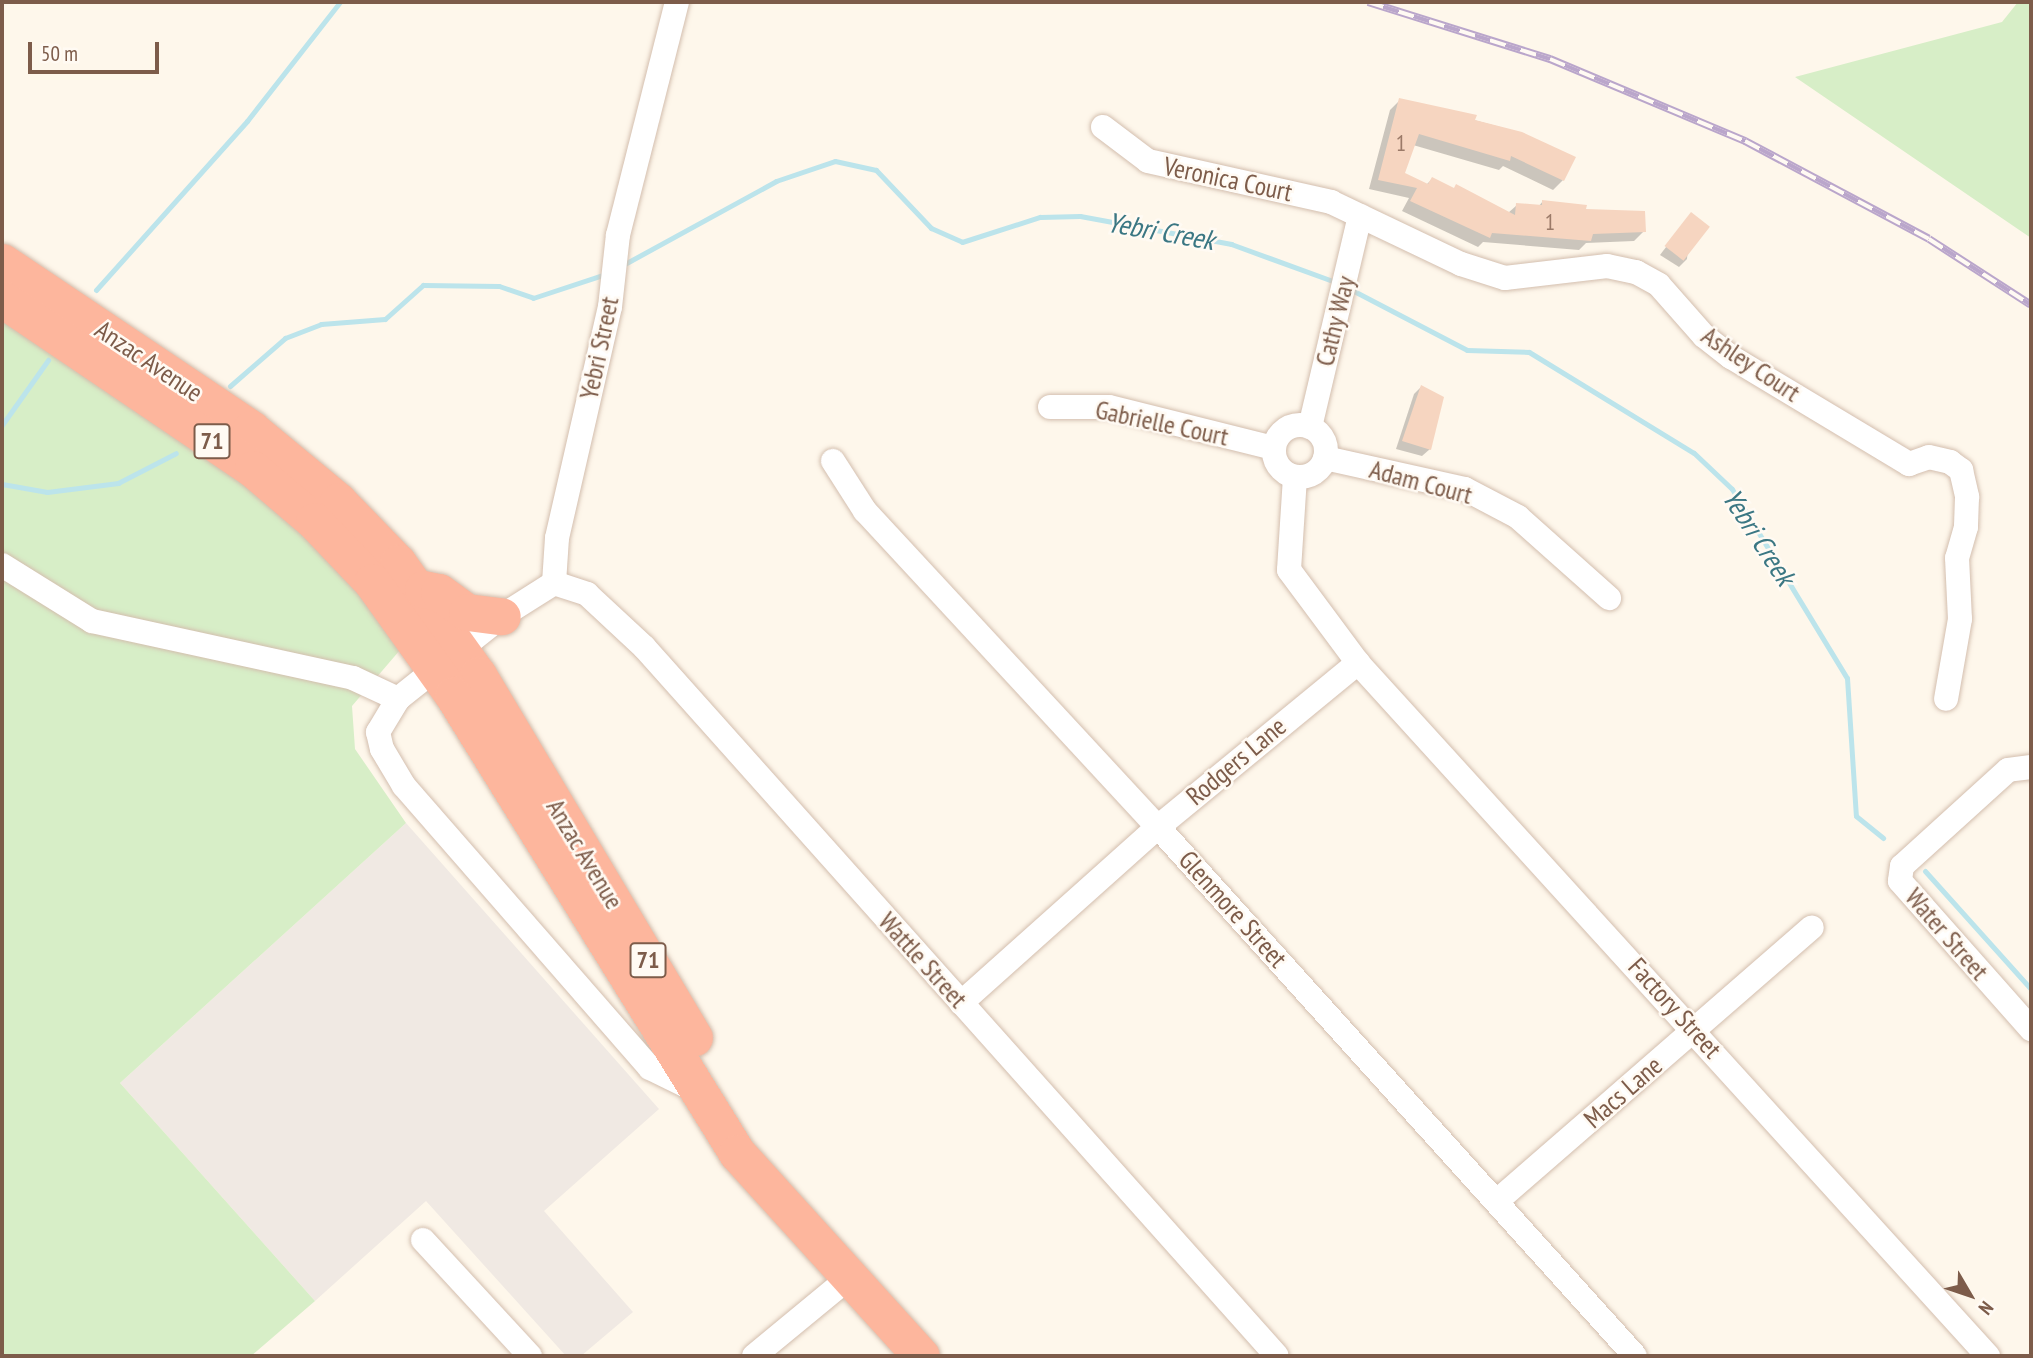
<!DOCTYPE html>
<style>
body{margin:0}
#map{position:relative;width:2033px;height:1358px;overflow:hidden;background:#fef7eb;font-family:"PT Sans Narrow",sans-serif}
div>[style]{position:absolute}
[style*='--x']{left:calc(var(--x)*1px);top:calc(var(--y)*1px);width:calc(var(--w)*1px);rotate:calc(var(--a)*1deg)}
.industrial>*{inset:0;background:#f0e9e3}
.green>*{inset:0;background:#d7eec7}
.shadow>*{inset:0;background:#0003}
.stream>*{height:5px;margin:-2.5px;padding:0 2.5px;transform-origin:2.5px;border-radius:2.5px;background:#bce4eb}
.building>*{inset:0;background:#f6d5c0;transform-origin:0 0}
.roads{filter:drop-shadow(0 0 2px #d3beae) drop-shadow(0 0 2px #d3beae)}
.minor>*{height:24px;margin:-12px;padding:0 12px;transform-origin:12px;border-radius:12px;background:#fff}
.minor>.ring{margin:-12px;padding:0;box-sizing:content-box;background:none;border:24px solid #fff;border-radius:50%}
.highway>*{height:37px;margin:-18.5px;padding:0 18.5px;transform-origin:18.5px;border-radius:18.5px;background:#fdb69d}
.rail>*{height:8px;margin-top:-4px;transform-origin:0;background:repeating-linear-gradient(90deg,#fffaf3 0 16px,#baa6cb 0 32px);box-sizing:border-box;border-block:2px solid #baa6cb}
span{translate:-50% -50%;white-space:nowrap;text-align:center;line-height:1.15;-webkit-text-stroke:5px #fffaf3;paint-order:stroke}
.number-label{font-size:23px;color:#9b7a68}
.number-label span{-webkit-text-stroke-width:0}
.shield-label span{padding:2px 5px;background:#fffaf3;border:2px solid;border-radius:5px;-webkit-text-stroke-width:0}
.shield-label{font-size:24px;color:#7d5c4a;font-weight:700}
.street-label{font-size:26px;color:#7d5c4a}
.water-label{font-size:28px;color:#3b7783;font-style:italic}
.frame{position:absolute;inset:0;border:4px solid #7d5c4a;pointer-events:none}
.north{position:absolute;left:1935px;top:1260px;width:70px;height:70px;-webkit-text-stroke:5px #fffaf3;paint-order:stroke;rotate:129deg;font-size:19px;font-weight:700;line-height:28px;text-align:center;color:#7d5c4a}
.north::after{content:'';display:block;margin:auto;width:24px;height:32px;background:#7d5c4a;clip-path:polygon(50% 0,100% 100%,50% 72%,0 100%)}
.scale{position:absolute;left:28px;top:42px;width:131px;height:32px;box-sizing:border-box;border:4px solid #7d5c4a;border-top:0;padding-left:9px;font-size:21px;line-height:24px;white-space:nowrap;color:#7d5c4a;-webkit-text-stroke:5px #fffaf3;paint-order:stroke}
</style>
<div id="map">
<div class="industrial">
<i style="clip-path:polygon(406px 823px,659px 1109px,544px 1211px,633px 1312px,581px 1356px,566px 1356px,426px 1201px,315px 1301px,120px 1083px)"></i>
</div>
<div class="green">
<i style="clip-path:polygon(2018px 2px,2031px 2px,2031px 238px,1795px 77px,2002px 22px)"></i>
<i style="clip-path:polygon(2px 315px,276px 504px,354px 587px,400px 650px,352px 706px,355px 749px,406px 823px,120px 1083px,315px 1301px,251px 1356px,2px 1356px)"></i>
</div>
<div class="shadow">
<i style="clip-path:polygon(1400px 100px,1522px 133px,1563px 180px,1553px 190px,1503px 166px,1499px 170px,1413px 145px,1403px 174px,1426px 185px,1432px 179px,1508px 213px,1517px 205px,1538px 207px,1543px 201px,1644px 231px,1634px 241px,1586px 243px,1579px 250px,1483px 242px,1478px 247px,1402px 211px,1409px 198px,1369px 189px,1390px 110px)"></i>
<i style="clip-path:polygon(1691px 214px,1687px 259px,1679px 267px,1660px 255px)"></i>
<i style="clip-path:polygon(1421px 387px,1430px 449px,1422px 456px,1396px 449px,1414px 394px)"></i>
</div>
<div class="stream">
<i style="--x:621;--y:266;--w:177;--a:-28.7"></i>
<i style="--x:776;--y:181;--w:62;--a:-18.7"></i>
<i style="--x:835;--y:161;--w:42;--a:12.4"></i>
<i style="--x:876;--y:170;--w:80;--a:46.5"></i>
<i style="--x:931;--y:228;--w:34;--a:24"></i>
<i style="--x:962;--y:242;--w:82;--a:-17.8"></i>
<i style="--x:1040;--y:217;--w:40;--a:-1.4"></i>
<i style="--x:1080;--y:216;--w:154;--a:10.5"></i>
<i style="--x:1231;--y:244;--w:114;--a:20"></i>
<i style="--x:1350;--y:289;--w:132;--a:27.5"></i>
<i style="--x:1467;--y:350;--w:62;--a:1.8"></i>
<i style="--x:1529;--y:352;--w:193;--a:31.5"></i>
<i style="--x:1694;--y:453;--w:52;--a:43.5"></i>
<i style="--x:1732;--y:489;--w:221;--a:58.7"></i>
<i style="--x:1847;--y:678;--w:138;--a:86.3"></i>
<i style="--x:1856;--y:816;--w:35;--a:39"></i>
<i style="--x:96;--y:290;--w:227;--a:-48.2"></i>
<i style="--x:247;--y:121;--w:151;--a:-52"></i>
<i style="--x:230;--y:386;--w:73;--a:-41.1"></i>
<i style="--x:285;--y:338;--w:39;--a:-21"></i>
<i style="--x:321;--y:324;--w:64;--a:-4.5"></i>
<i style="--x:385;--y:319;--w:51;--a:-41.8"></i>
<i style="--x:423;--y:285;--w:76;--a:0.8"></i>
<i style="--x:499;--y:286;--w:36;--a:19"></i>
<i style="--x:533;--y:298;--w:77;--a:-18.2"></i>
<i style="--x:2;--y:425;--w:80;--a:-54.7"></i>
<i style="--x:2;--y:484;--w:46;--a:10.1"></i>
<i style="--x:47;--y:492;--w:72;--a:-7.2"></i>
<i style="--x:118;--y:483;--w:65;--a:-27.3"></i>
<i style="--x:1925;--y:871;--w:159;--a:48.1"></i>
</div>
<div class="building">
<i style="clip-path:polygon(1399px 98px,1477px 115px,1475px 120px,1522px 132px,1576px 157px,1564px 181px,1511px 156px,1510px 161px,1419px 134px,1405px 173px,1428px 184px,1432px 177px,1454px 188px,1456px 184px,1515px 215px,1516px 203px,1542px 205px,1542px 200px,1587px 205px,1586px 209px,1645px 211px,1646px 232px,1593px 234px,1591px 241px,1492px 233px,1490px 238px,1410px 201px,1417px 188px,1378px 180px)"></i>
<i style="left:1691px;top:212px;width:24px;height:43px;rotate:38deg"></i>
<i style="clip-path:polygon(1421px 385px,1444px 397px,1431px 450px,1402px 441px)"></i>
</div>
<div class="roads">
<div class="minor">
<i style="--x:1103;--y:127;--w:56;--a:37.1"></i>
<i style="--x:1148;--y:161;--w:188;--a:12.6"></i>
<i style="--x:1331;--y:202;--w:144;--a:25.5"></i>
<i style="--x:1461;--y:264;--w:46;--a:17.7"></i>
<i style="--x:1505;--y:278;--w:103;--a:-6.7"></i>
<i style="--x:1607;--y:266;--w:30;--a:12"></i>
<i style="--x:1636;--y:272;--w:26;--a:29"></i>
<i style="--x:1659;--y:285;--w:68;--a:48.6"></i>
<i style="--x:1704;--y:336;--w:34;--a:38"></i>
<i style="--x:1731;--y:357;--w:208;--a:31"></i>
<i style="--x:1909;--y:464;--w:21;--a:-19"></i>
<i style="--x:1929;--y:457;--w:22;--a:13"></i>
<i style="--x:1950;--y:462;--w:14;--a:36"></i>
<i style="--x:1961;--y:470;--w:28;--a:77"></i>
<i style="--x:1967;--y:497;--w:30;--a:92"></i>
<i style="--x:1966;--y:527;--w:32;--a:106"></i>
<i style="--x:1957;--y:558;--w:61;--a:87.2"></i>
<i style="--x:1960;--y:619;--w:81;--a:99.9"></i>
<i style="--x:1050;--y:407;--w:59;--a:0"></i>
<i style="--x:1109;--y:407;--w:170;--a:14"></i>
<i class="ring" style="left:1274px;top:425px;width:28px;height:28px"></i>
<i style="--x:1310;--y:427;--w:217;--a:-76.7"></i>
<i style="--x:1325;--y:458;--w:143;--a:12.5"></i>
<i style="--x:1465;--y:489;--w:60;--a:27.8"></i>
<i style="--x:1518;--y:517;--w:122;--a:41.7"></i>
<i style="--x:833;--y:461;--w:59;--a:57.4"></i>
<i style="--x:865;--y:511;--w:431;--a:47.2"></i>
<i style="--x:1158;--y:827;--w:712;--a:47.96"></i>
<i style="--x:1295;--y:477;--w:93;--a:93.7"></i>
<i style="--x:1289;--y:570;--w:116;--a:53.4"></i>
<i style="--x:1358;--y:663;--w:937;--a:47.73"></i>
<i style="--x:2;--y:565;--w:106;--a:31.9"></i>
<i style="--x:92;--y:621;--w:267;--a:12.3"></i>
<i style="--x:353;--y:678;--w:50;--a:25"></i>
<i style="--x:554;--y:583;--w:35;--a:18"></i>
<i style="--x:587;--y:594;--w:78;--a:42.9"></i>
<i style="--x:644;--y:647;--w:950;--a:48.24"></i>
<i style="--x:554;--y:583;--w:62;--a:147.6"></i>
<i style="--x:502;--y:616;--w:133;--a:141.4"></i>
<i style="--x:398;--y:699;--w:39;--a:121"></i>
<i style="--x:378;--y:732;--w:17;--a:77"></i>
<i style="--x:382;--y:749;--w:43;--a:59.3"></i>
<i style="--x:404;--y:786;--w:374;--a:48.9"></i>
<i style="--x:650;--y:1068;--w:55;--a:26.1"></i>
<i style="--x:554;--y:583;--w:45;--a:-86.2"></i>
<i style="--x:557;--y:538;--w:237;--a:-77.1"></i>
<i style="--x:610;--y:307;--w:72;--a:-83.7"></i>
<i style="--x:618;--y:235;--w:240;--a:-75.8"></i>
<i style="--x:2031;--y:767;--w:23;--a:173"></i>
<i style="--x:2008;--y:770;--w:143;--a:137.8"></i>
<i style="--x:1902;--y:866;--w:15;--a:98"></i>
<i style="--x:1900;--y:881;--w:198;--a:48.5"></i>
<i style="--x:961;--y:1003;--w:264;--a:-41.8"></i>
<i style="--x:1158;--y:827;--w:259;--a:-39.4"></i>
<i style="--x:1497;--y:1201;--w:417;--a:-41"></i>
<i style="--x:423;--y:1240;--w:158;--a:47.3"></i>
<i style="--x:754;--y:1356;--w:124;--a:-39.5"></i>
</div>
<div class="highway">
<i style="--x:2;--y:262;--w:300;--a:33.8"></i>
<i style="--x:251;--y:429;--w:113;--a:39.6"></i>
<i style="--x:338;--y:501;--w:86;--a:45.9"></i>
<i style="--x:398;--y:563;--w:138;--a:54.5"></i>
<i style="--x:478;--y:675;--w:422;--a:59.2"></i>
<i style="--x:2;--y:299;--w:303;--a:34.1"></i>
<i style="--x:253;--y:469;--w:80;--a:40.4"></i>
<i style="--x:314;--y:521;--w:84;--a:46.4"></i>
<i style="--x:372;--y:582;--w:139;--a:54.4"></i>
<i style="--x:453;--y:695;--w:539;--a:58.2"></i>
<i style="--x:737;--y:1153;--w:274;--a:47.8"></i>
<i style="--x:423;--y:589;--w:16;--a:11"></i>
<i style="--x:439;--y:592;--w:34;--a:36"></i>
<i style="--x:467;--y:612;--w:35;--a:7"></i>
</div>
</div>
<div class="rail">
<i style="--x:1368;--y:2;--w:191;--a:17.4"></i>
<i style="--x:1550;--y:59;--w:212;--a:22.8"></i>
<i style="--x:1745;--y:141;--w:208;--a:28"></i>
<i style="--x:1929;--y:239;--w:121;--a:32.9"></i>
</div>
<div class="number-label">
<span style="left:1401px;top:143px">1</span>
<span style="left:1550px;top:222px">1</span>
</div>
<div class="shield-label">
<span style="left:212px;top:441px">71</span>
<span style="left:648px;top:960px">71</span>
</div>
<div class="street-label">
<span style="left:1228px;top:179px;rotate:12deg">Veronica Court</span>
<span style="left:1335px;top:321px;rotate:-76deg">Cathy Way</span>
<span style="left:599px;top:348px;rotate:-78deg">Yebri Street</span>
<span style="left:149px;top:361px;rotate:34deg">Anzac Avenue</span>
<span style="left:1751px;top:364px;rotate:34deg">Ashley Court</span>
<span style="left:1162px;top:423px;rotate:12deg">Gabrielle Court</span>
<span style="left:1421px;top:482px;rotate:15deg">Adam Court</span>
<span style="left:1236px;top:761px;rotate:-40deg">Rodgers Lane</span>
<span style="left:585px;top:854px;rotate:59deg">Anzac Avenue</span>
<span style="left:1233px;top:909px;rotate:48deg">Glenmore Street</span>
<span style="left:1947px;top:934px;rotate:49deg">Water Street</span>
<span style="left:923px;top:960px;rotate:48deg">Wattle Street</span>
<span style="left:1675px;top:1008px;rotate:48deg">Factory Street</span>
<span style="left:1623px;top:1092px;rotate:-41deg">Macs Lane</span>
</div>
<div class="water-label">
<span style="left:1161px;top:231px;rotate:10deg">Yebri Creek</span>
<span style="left:1759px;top:537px;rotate:57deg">Yebri Creek</span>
</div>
<div class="frame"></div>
<div class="north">N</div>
<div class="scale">50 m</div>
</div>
